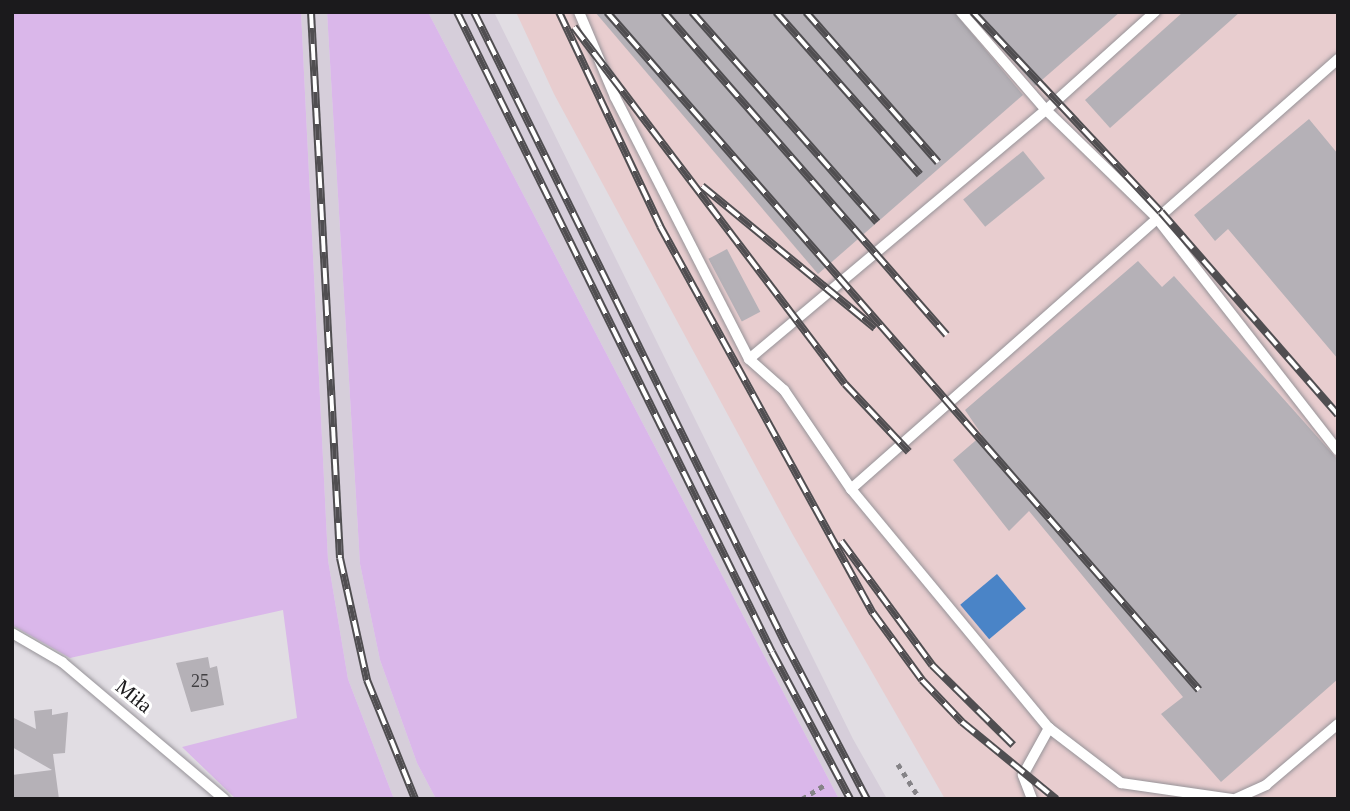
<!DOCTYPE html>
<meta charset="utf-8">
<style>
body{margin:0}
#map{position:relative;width:1350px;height:811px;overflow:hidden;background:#e1dde3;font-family:"Times New Roman",serif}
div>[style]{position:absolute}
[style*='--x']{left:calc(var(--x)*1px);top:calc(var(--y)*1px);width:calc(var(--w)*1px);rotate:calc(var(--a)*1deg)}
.industrial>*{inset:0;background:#e8cdcf}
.built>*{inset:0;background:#d6ceda}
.green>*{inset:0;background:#dab7ea}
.water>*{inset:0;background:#4a84c7;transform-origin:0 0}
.building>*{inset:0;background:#b5b1b7;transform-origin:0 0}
.path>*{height:4.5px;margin-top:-2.25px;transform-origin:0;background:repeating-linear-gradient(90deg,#858387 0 5px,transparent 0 10px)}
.roads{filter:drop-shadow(0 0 2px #969398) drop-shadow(0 0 2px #969398)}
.service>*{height:10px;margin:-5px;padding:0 5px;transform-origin:5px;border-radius:5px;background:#fff}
.rail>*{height:8px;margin-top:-4px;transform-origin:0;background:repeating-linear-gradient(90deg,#fff 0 16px,#504e51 0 32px);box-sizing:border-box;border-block:2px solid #504e51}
span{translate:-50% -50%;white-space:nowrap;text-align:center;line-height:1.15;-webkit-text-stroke:6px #fff;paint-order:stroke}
.number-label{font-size:18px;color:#424043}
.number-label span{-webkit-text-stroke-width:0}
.street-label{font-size:21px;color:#1b1a1c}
.frame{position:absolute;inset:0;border:14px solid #1b1a1c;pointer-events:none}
</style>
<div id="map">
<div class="industrial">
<i style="clip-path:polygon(516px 12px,1338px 12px,1338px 799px,945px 799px,793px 535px,554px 94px)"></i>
</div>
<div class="built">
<i style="clip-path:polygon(301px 12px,327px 12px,360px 564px,380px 660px,417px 763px,436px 799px,394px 799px,348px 679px,328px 560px)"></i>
<i style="clip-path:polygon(428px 12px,494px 12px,853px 739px,887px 799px,839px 799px)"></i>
</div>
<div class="green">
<i style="clip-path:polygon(12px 12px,301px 12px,328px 560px,348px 679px,394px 799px,236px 799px,182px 747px,297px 718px,283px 610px,70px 658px,12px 625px)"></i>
<i style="clip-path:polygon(327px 12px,428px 12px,839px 799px,436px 799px,417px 763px,380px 660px,360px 564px)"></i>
</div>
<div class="water">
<i style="left:997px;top:574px;width:45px;height:48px;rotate:50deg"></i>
</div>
<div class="building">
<i style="clip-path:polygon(595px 12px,954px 12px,1023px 95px,818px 274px)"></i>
<i style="clip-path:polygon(971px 12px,1120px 12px,1035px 86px)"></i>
<i style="clip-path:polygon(1183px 12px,1240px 12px,1110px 128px,1085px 100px)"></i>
<i style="clip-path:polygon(1309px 119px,1338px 154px,1338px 359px,1228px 229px,1215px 241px,1194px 215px)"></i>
<i style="left:1023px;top:151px;width:35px;height:77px;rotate:51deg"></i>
<i style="left:727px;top:249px;width:71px;height:21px;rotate:62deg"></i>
<i style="clip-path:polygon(1138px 261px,1162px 287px,1174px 276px,1338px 460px,1338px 679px,1221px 782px,1161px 714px,1183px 697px,1029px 511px,1009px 531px,953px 460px,982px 435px,965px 410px)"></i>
<i style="clip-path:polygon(208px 657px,210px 668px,217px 666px,224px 705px,191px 712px,176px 663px)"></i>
<i style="clip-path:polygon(52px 709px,52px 715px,68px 712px,65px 753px,53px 754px,59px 799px,12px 799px,12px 775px,52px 770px,12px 747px,12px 717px,36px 729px,34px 711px)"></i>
</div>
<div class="path">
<i style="--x:898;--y:764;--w:41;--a:57.8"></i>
<i style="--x:802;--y:799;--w:28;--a:-32"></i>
</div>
<div class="roads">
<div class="service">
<i style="--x:579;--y:12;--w:92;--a:67"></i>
<i style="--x:615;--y:97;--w:294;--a:62.9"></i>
<i style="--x:749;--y:359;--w:47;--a:41.5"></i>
<i style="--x:784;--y:390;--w:120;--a:55.9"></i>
<i style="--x:851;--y:489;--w:310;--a:50.4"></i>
<i style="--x:1049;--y:728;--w:91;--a:37.4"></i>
<i style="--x:1121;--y:783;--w:112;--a:8.2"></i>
<i style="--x:961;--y:12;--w:130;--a:49.1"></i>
<i style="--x:1046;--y:110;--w:153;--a:44.2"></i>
<i style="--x:1156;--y:217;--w:296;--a:52.1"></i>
<i style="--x:749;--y:359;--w:388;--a:-40"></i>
<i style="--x:1046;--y:110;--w:147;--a:-42"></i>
<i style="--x:851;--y:489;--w:650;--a:-41.44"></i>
<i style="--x:12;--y:633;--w:58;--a:30.1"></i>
<i style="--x:62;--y:662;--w:212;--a:40.2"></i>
<i style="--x:1032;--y:799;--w:26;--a:-111"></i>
<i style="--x:1023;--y:775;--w:54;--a:-61"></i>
<i style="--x:1235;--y:799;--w:34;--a:-24"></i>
<i style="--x:1266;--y:785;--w:94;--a:-40.3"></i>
</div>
</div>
<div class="rail">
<i style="--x:311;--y:12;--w:547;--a:86.96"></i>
<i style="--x:340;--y:558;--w:125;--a:77.5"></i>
<i style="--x:367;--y:680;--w:128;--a:68"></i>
<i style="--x:457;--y:12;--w:713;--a:63.79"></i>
<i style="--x:772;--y:652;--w:166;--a:62"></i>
<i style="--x:474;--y:12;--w:706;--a:63.76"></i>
<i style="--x:786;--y:645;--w:174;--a:62.3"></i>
<i style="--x:559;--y:12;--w:237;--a:64.7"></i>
<i style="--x:660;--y:226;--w:442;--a:61.2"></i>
<i style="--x:873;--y:613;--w:83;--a:53.8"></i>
<i style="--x:922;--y:680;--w:58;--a:46.4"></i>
<i style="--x:962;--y:722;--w:122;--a:39.3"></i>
<i style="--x:607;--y:12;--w:900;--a:48.87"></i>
<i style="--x:664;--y:12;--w:429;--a:48.8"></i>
<i style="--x:692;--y:12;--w:280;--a:48.6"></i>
<i style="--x:776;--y:12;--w:217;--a:48.5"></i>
<i style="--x:806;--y:12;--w:200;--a:48.7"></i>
<i style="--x:973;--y:12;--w:274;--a:46.8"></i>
<i style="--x:1161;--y:212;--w:269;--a:48.9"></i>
<i style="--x:574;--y:27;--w:448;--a:52.8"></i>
<i style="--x:845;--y:384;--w:93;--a:46.7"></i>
<i style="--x:702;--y:186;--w:224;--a:39.4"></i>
<i style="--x:841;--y:541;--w:154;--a:53.7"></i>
<i style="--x:932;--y:665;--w:114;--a:44.6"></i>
</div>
<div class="number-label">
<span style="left:200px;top:681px">25</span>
</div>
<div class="street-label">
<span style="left:134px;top:696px;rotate:39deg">Miła</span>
</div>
<div class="frame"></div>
</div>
